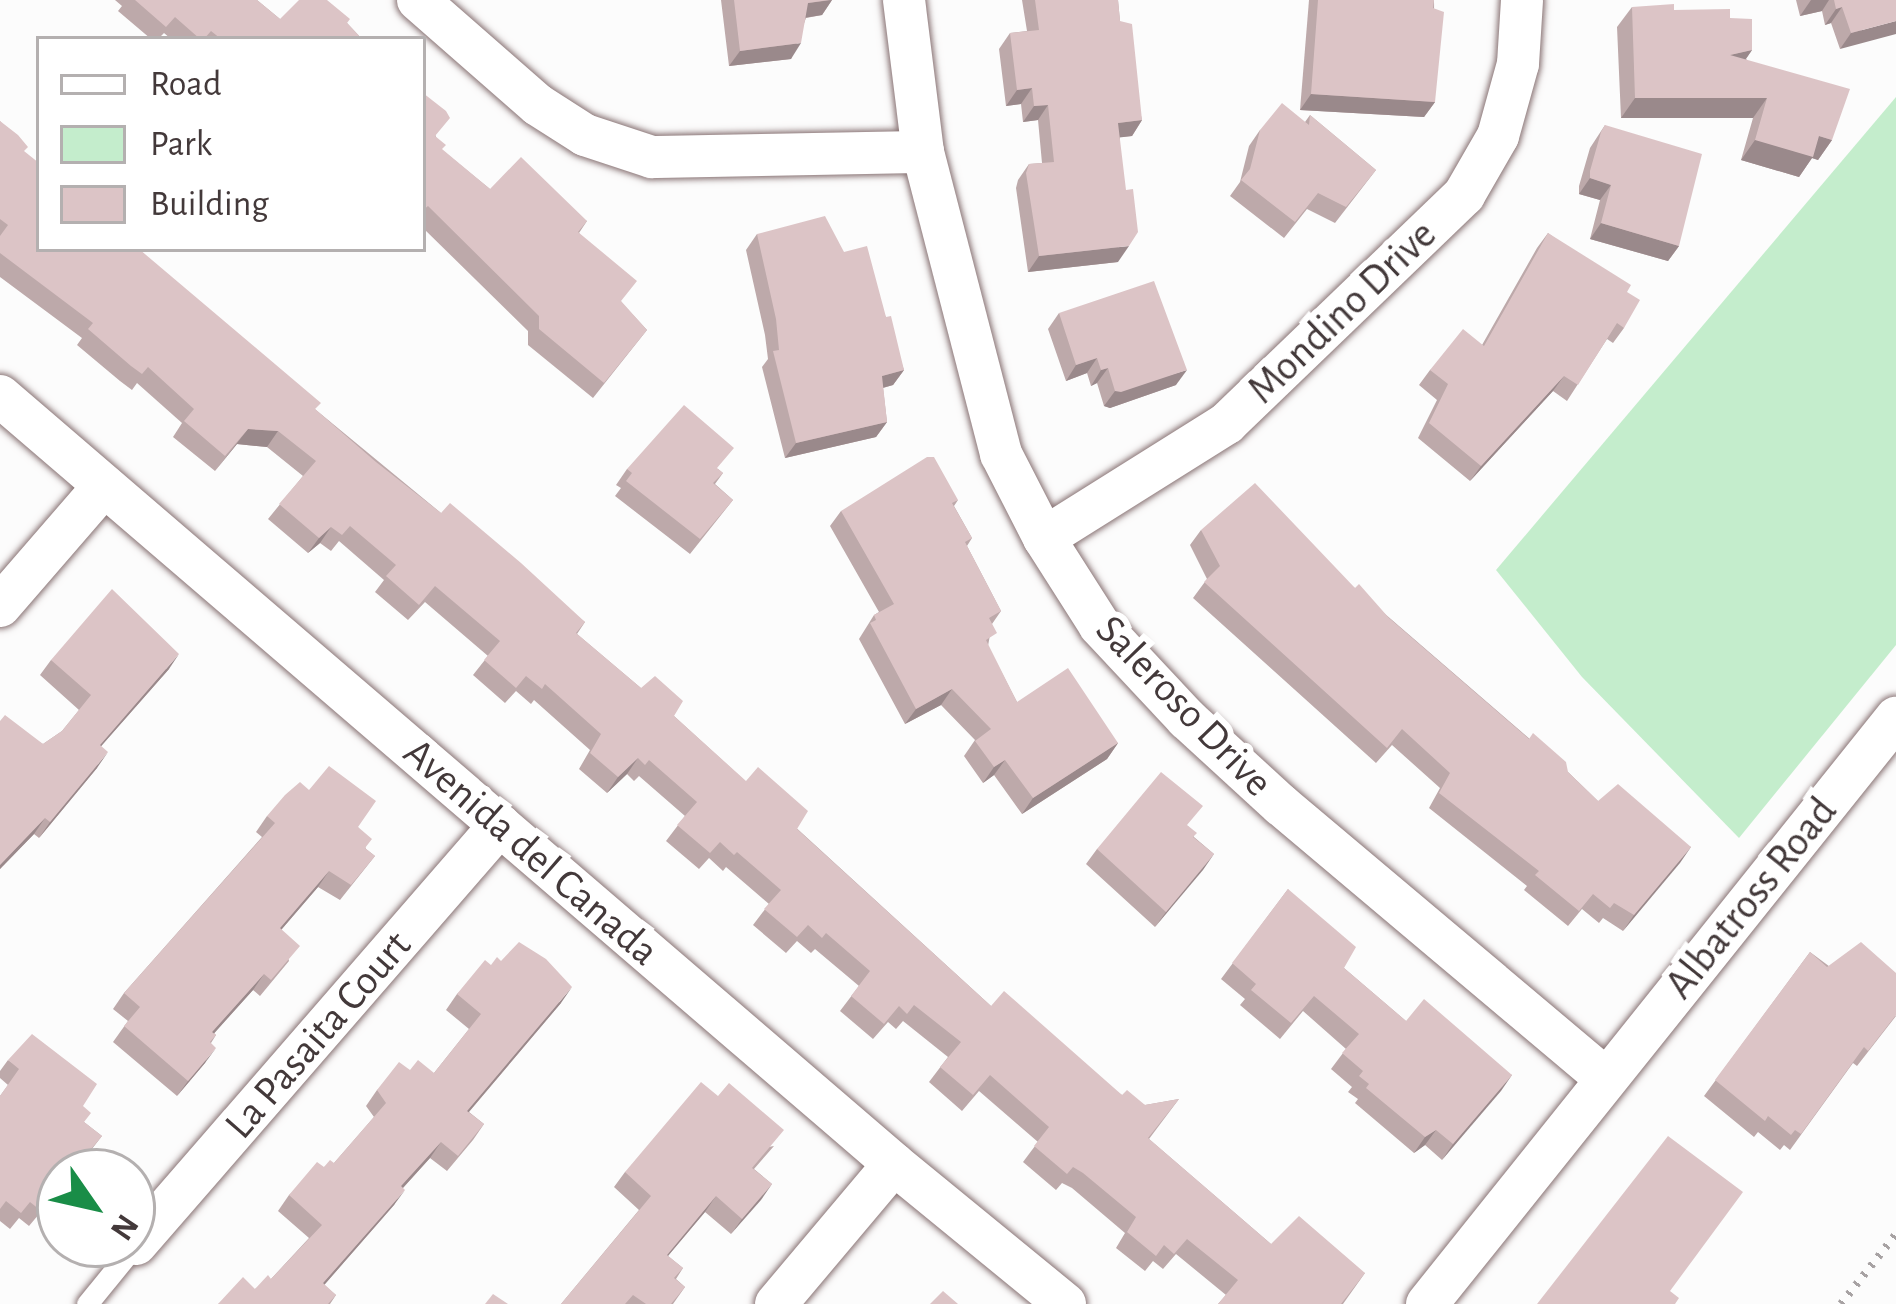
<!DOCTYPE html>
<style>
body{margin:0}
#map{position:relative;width:1896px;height:1304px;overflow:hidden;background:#fcfcfc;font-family:"Alegreya Sans",sans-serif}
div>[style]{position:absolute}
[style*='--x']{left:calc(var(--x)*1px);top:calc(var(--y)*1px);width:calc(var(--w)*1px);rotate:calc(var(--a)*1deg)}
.green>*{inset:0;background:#c4edcc}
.path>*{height:8px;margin-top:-4px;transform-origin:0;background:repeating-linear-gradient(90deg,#a7a2a3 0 3px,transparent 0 12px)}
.roads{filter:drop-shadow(0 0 3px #8a7576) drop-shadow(0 0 3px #8a7576)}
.service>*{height:21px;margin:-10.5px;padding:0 10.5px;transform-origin:10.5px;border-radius:10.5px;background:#fff}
.minor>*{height:42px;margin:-21px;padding:0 21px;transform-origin:21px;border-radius:21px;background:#fff}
.wall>*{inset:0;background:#bda9aa}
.shaded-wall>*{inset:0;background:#9a898b}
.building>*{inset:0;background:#dcc4c6}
span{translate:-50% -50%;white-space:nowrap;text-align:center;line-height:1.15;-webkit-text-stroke:12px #fff;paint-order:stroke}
.street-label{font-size:42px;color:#43393a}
.legend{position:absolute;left:36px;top:36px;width:390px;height:216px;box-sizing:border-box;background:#fff;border:3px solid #b4b0b0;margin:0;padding:15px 21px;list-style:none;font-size:36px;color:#43393a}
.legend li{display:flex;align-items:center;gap:24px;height:60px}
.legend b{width:60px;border:3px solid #b4b0b0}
.north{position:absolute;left:36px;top:1148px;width:120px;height:120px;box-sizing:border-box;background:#fff;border:3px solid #b4b0b0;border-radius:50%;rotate:124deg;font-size:33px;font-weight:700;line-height:48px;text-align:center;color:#43393a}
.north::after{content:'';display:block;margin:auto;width:42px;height:54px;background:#198d47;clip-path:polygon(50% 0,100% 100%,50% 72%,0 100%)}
</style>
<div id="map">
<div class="green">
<i style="clip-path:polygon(1896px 97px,1896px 645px,1739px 838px,1582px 677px,1496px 570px)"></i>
</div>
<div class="path">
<i style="--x:1841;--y:1304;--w:89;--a:-51.8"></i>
</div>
<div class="roads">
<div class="service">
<i style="--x:87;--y:1304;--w:77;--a:-50.8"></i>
</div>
<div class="minor">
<i style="--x:418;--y:0;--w:159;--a:41.2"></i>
<i style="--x:538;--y:105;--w:56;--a:32.6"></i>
<i style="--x:585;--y:135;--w:71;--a:18.2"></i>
<i style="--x:652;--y:157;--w:271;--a:-1.1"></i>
<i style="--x:904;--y:0;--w:153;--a:82.9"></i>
<i style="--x:923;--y:152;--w:312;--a:75.5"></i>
<i style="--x:1001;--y:454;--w:94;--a:62.9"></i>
<i style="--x:1044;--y:538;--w:104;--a:57.5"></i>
<i style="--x:1100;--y:626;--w:127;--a:46.9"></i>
<i style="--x:1187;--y:719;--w:127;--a:42.5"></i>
<i style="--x:1281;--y:805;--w:425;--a:40.1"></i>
<i style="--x:0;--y:396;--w:1179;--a:40.66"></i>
<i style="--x:894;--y:1164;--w:221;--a:39.3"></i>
<i style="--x:1044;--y:538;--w:216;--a:-32.1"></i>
<i style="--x:1227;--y:423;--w:329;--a:-43.9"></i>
<i style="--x:1464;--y:195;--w:68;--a:-60"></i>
<i style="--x:1498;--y:136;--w:75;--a:-74.5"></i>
<i style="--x:1518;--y:64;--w:64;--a:-86.4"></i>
<i style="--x:0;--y:606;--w:159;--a:-49.1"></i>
<i style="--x:136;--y:1244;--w:555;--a:-49.02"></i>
<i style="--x:776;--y:1304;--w:183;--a:-49.9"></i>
<i style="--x:1427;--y:1304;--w:751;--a:-51.33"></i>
</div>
</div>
<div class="wall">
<i style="clip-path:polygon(115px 0,257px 0,280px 19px,347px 23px,362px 39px,171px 39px,164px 33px,158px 39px,151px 39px,118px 11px,122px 6px)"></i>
<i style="clip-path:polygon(721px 0,832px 0,822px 15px,806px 18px,791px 59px,729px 66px)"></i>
<i style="clip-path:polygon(1022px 0,1118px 0,1120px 21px,1142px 120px,1132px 136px,1120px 137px,1118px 262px,1028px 272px,1016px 188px,1018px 180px,1029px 164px,1042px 163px,1038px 120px,1023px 122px,1021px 104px,1006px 106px,999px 49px,1010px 33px,1027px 31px)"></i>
<i style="clip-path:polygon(1309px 0,1434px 0,1435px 102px,1424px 117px,1300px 110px)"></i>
<i style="clip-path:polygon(1796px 0,1896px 0,1840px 49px,1831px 23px,1825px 25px,1822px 11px,1800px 16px)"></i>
<i style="clip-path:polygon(1632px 7px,1730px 18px,1752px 50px,1746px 59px,1832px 140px,1818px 160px,1812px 158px,1799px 177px,1741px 160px,1753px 118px,1621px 118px,1617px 27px)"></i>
<i style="clip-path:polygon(423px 93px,436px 137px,442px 150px,490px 189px,587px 221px,579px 233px,622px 303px,647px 330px,593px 398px,528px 345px,528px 331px,423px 228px)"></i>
<i style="clip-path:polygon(1310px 115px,1376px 170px,1335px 223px,1307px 209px,1284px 238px,1230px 196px,1240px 182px,1249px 146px,1260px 130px,1305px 122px)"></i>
<i style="clip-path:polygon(0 121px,24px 152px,316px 410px,441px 513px,585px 622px,577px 634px,674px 716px,991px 1006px,1122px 1095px,1145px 1105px,1179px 1099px,1149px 1139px,1271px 1244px,1365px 1273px,1343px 1304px,1218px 1304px,1226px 1295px,1176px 1254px,1163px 1269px,1153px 1261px,1145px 1271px,1116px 1248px,1125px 1233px,1072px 1188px,1062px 1183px,1056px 1190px,1023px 1162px,1038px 1142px,979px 1091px,962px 1111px,929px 1082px,948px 1057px,903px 1021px,896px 1029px,888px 1022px,873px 1039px,840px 1011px,859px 986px,815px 949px,811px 953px,797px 941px,786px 953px,753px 925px,769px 904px,726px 867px,723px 871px,709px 858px,699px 869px,666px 841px,685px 816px,639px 776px,634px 781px,627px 774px,607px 793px,579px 769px,590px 750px,534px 700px,531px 704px,516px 691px,505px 703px,473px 675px,488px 656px,425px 602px,408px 620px,375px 592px,384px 580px,339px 541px,331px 551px,320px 543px,308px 553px,268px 519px,303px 476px,267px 447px,237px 444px,215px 471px,173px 437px,182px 423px,137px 383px,132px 390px,120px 381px,77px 345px,82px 338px,0 277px)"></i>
<i style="clip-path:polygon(1605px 125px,1679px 246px,1668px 261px,1590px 239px,1600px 200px,1579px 194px,1579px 186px,1590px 148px)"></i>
<i style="clip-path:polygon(1548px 233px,1627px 292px,1624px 328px,1613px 343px,1607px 339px,1567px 401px,1553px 391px,1470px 481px,1418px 438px,1437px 400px,1419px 385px,1430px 370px,1482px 345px,1537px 248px)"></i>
<i style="clip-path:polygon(757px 234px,844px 252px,886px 317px,904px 370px,893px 385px,883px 388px,887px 422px,876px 437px,785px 458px,762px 367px,768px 359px,765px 335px,746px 250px)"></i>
<i style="clip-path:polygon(1059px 313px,1176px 385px,1110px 408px,1104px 406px,1097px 383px,1091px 386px,1087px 373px,1066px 381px,1048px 329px)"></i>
<i style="clip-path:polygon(627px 469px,718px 469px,723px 473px,715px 484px,733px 500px,690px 554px,615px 496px,621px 488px,616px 485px)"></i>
<i style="clip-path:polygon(958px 500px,954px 506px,972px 538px,967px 546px,1001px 611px,992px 624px,988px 646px,1017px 702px,1118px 743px,1107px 759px,1022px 814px,994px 775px,983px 783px,964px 756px,975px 740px,941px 705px,905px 724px,859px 639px,874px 615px,879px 612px,830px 526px,841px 511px)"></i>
<i style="clip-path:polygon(1201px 530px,1355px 588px,1568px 772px,1598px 801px,1691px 847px,1623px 931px,1603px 918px,1599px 923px,1582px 909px,1568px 926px,1524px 890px,1527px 886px,1429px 808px,1440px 788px,1392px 745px,1376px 763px,1193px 598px,1207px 579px,1190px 545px)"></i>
<i style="clip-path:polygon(51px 660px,169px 669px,101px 746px,97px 768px,39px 838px,34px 834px,0 869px,0 721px,43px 744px,62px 731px,79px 710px,40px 675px)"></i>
<i style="clip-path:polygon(267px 816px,358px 827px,366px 849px,375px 856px,340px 900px,318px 887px,281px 930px,289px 961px,260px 996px,253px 990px,214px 1033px,216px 1035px,211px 1043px,205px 1063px,177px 1096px,113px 1042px,128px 1021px,113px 1009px,124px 993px,262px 837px,256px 832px)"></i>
<i style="clip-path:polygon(1188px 826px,1194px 837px,1214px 854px,1155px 927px,1086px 864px,1097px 849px)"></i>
<i style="clip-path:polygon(1288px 889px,1344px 968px,1406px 1021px,1512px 1075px,1442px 1160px,1425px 1145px,1414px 1153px,1355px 1103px,1358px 1099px,1348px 1092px,1352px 1087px,1331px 1069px,1346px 1049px,1303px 1011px,1280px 1039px,1240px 1005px,1245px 999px,1221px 979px)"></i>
<i style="clip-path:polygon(1810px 952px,1896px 1016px,1857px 1066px,1853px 1063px,1790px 1150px,1784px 1145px,1780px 1150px,1758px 1132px,1754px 1137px,1704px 1096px)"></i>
<i style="clip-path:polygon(491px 965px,561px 1003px,469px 1112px,484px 1124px,473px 1140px,447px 1171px,430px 1158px,403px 1188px,394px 1205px,324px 1285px,336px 1295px,330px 1304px,218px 1304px,255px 1289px,271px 1279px,309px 1238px,278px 1211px,289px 1195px,324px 1167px,334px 1163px,374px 1117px,366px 1106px,377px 1090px,410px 1070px,434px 1073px,469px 1029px,446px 1010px,457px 994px)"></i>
<i style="clip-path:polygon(8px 1060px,83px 1106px,84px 1122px,102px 1136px,74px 1172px,60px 1172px,60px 1189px,29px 1226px,19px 1218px,10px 1229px,0 1221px,0 1096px,8px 1085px,0 1078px,0 1071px)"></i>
<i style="clip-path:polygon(774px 1146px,754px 1169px,772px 1184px,731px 1234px,705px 1212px,668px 1256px,683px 1268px,676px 1279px,685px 1287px,673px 1304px,561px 1304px,639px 1210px,614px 1187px,625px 1172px)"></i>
</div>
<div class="shaded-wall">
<i style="clip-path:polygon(832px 0,822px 15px,797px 19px,808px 3px)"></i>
<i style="clip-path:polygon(1811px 0,1829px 0,1822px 11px,1800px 16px)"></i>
<i style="clip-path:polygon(1842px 7px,1831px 23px,1825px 25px,1836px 9px)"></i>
<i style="clip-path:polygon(1896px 21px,1896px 34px,1840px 49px,1851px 33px)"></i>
<i style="clip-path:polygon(801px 43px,791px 59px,729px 66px,740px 51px)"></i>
<i style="clip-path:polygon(1752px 50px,1738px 70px,1730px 55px)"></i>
<i style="clip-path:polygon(1032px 88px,1021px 104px,1006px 106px,1017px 90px)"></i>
<i style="clip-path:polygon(1311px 94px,1435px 102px,1424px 117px,1300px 110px)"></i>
<i style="clip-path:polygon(1635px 98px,1767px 98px,1753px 118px,1621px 118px)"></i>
<i style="clip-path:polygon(1048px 105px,1038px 120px,1023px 122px,1034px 106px)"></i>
<i style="clip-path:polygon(1142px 120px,1132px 136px,1107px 139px,1118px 123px)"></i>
<i style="clip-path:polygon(1819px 136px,1832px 140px,1818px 160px,1812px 158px,1799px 177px,1741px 160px,1755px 140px)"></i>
<i style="clip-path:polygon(1590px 178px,1611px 185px,1600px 200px,1579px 194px)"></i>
<i style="clip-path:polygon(1601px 223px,1679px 246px,1668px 261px,1590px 239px)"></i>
<i style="clip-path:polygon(1129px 246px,1118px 262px,1028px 272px,1039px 256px)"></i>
<i style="clip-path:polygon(1097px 358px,1087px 373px,1066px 381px,1076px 365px)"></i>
<i style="clip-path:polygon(1108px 368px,1097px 383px,1091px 386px,1101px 370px)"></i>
<i style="clip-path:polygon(904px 370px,893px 385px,871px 391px,882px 376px)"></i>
<i style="clip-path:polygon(1187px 370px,1176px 385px,1110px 408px,1104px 406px,1115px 391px)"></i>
<i style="clip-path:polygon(1564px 376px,1553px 391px,1470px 481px,1481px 466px)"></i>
<i style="clip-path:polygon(887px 422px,876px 437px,785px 458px,796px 443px)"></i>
<i style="clip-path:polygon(248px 429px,278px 431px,267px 447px,237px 444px,215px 471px)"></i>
<i style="clip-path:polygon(331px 527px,320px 543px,308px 553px,319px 538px)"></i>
<i style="clip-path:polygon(179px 654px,169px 669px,89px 760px,100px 745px)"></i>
<i style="clip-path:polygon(952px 689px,941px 705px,905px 724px,916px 709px)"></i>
<i style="clip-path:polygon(1118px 743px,1107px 759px,1022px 814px,1033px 798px)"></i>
<i style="clip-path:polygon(108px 752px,97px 768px,39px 838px,50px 822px)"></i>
<i style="clip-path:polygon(638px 758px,627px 774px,607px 793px,618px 777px)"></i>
<i style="clip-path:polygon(1005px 760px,994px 775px,983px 783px,994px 767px)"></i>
<i style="clip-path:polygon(45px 818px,34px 834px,0 869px,0 865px)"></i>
<i style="clip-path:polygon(1691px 847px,1680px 863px,1623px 931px,1634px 915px)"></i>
<i style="clip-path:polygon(1214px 854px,1203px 870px,1155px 927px,1166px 912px)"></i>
<i style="clip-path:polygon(329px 871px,318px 887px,269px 944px,280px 928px)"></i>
<i style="clip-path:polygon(264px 974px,253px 990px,201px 1048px,212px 1032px)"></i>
<i style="clip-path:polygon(572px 987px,561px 1003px,456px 1127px,467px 1111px)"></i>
<i style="clip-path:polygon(216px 1048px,205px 1063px,177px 1096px,188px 1081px)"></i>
<i style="clip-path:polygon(1512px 1075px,1501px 1091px,1442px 1160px,1453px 1144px)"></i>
<i style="clip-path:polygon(1436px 1130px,1425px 1145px,1414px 1153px,1425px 1137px)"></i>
<i style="clip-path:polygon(441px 1142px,430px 1158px,390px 1202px,401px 1186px)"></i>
<i style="clip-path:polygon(772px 1184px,761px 1200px,731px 1234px,742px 1219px)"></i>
<i style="clip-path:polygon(405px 1190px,394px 1205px,312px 1299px,323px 1283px)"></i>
<i style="clip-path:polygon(716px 1196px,705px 1212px,656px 1270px,667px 1255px)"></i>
</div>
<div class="building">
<i style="clip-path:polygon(135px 0,257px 0,280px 19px,299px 0,327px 0,350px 19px,347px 23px,362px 39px,221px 39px,211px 31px,204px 39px,200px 39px,175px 17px,166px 27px)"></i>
<i style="clip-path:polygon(734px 0,829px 0,808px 3px,801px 43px,740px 51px)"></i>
<i style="clip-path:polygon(1035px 0,1118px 0,1120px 21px,1132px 24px,1142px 120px,1118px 123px,1126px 190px,1133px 189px,1138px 232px,1129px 246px,1039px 256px,1026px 173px,1029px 164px,1054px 162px,1048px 105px,1034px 106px,1032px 88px,1017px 90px,1010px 33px,1039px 30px)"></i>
<i style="clip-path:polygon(1318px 0,1434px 0,1433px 8px,1444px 12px,1435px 102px,1311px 94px)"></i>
<i style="clip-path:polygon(1834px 0,1896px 0,1896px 21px,1851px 33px,1842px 7px,1836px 9px)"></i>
<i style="clip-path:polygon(1674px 4px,1674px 10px,1730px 9px,1730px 18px,1752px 19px,1752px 50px,1730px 55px,1850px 89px,1832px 140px,1819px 136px,1813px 157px,1755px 140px,1767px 98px,1635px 98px,1632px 7px)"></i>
<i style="clip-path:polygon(423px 93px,446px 111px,450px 118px,435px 136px,446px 145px,442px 149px,490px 189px,521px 157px,587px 221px,578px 232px,637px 281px,621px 301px,647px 330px,604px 383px,539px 329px,539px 316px,428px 206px,423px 210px)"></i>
<i style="clip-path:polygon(1282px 103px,1309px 125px,1310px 115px,1376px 170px,1346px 207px,1318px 193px,1295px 222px,1241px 180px,1250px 169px,1260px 130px)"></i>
<i style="clip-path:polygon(0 121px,18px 135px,28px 147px,24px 151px,39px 163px,39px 249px,139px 249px,321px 403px,315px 409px,376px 462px,441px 513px,450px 503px,521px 563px,585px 622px,576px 633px,641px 688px,655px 676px,683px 701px,674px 716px,746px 781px,758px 767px,808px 811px,797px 829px,991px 1006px,1004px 991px,1122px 1095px,1127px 1090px,1145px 1105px,1179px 1099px,1148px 1138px,1271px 1244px,1299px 1216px,1365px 1273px,1341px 1304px,1218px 1304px,1238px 1280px,1187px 1239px,1174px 1254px,1164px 1245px,1156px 1256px,1127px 1232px,1136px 1217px,1083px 1173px,1073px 1167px,1067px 1174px,1034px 1146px,1049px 1127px,990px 1075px,973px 1095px,940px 1067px,961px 1042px,914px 1005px,907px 1014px,899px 1006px,884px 1024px,851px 996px,870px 971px,826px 933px,822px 938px,808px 925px,797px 937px,764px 909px,781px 890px,737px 852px,734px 855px,720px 842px,710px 853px,677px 825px,697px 802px,649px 760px,645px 765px,638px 758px,618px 777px,590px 753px,601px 734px,545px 684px,542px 689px,526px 676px,516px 688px,484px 660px,500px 641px,435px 586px,419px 605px,386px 576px,396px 565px,350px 526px,342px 535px,331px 527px,319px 538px,279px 504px,316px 461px,278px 431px,248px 429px,225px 456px,184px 421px,194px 409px,148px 367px,142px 374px,131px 366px,88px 329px,93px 323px,0 253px,0 236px,8px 225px,0 219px)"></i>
<i style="clip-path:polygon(1605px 125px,1702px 154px,1679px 246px,1601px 223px,1611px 185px,1590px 178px,1590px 171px,1601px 132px)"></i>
<i style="clip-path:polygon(825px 216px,844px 252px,867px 246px,886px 317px,891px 316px,904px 370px,882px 376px,887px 422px,796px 443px,773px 351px,779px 350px,776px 319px,757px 234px)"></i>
<i style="clip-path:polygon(1548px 233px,1631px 285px,1627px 292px,1640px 300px,1624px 328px,1617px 323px,1578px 385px,1564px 376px,1481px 466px,1429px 423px,1448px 384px,1430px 370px,1463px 329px,1484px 346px)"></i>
<i style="clip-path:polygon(1154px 281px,1187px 370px,1121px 392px,1115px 391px,1108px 368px,1101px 370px,1097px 358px,1076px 365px,1059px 313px)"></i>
<i style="clip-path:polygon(684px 405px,734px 448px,717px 468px,723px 473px,713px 483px,733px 500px,700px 539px,626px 481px,632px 473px,627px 469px)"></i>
<i style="clip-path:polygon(927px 457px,934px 457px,958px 500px,952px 503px,972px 538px,965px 542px,1001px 611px,989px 618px,997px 633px,986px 640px,1017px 702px,1068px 668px,1118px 743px,1033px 798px,1005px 760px,994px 767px,975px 741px,991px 729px,952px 689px,916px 709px,870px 623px,876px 620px,874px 615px,894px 604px,841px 511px)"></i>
<i style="clip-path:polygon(1255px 483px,1355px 588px,1359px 584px,1389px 618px,1529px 739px,1533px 733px,1566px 762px,1568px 772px,1598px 801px,1618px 784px,1691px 847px,1634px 915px,1614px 903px,1610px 908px,1593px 894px,1579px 911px,1535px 875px,1539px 871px,1439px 793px,1450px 773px,1402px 729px,1387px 748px,1204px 582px,1220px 566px,1201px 530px)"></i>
<i style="clip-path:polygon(112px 589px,179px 654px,100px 745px,108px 752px,50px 822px,45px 818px,0 865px,0 721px,5px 715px,43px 744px,62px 731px,91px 695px,51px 660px)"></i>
<i style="clip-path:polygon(329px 766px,376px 801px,358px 827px,372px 839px,365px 848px,375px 856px,351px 885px,329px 871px,280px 928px,300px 946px,271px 980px,264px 974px,212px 1032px,216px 1035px,210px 1042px,216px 1048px,188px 1081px,124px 1026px,140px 1007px,124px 993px,275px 823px,267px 816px,285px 795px,300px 782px,309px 790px)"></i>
<i style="clip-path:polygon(1161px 772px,1203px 806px,1187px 825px,1197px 833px,1193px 837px,1214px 854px,1166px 912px,1097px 849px)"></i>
<i style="clip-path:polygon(1288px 889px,1356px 947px,1344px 968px,1406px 1021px,1424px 999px,1512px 1075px,1453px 1144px,1436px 1130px,1425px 1137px,1366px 1088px,1369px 1084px,1359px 1076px,1363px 1071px,1342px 1053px,1359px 1034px,1314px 996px,1291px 1023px,1251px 990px,1256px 984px,1232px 963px)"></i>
<i style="clip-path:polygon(519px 942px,546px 959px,572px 987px,467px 1111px,484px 1124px,458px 1156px,441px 1142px,401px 1186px,405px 1190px,323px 1283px,336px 1295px,328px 1304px,218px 1304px,243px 1277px,255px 1289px,268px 1275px,271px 1279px,322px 1225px,289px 1195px,317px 1162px,324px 1167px,330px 1160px,334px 1163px,386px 1103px,377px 1090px,399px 1062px,410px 1070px,418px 1060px,434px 1073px,481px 1014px,457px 994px,485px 960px,491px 965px,497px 957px,501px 961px)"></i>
<i style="clip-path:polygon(1861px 942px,1896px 973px,1896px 1015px,1868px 1051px,1864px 1047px,1801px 1134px,1795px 1130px,1791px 1135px,1768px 1116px,1765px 1121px,1715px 1080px,1810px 952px,1827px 967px)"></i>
<i style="clip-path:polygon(32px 1034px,97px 1084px,83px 1106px,91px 1113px,84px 1122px,102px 1136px,72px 1172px,60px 1172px,60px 1186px,40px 1210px,30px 1202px,21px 1213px,6px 1201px,0 1209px,0 1096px,19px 1069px,8px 1060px)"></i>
<i style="clip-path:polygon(701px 1082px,718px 1096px,729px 1083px,784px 1130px,752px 1168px,772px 1184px,742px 1219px,716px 1196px,667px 1255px,683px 1268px,674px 1278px,685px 1287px,671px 1304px,646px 1304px,633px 1295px,625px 1304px,561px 1304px,651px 1196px,625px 1172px)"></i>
<i style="clip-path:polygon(1668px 1136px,1743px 1192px,1670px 1291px,1679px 1298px,1675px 1304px,1537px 1304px)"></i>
<i style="clip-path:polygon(943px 1291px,958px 1304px,930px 1304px)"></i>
<i style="clip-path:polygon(493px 1294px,508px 1304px,485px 1304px)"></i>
</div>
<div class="street-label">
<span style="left:1342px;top:312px;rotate:-44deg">Mondino Drive</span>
<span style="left:1184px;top:706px;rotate:46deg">Saleroso Drive</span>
<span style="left:531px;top:852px;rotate:41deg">Avenida del Canada</span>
<span style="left:1751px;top:898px;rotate:-51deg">Albatross Road</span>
<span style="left:318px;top:1035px;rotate:-49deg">La Pasaita Court</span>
</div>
<ul class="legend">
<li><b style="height:15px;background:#fff"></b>Road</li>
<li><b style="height:33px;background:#c4edcc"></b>Park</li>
<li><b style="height:33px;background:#dcc4c6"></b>Building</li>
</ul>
<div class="north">N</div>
</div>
